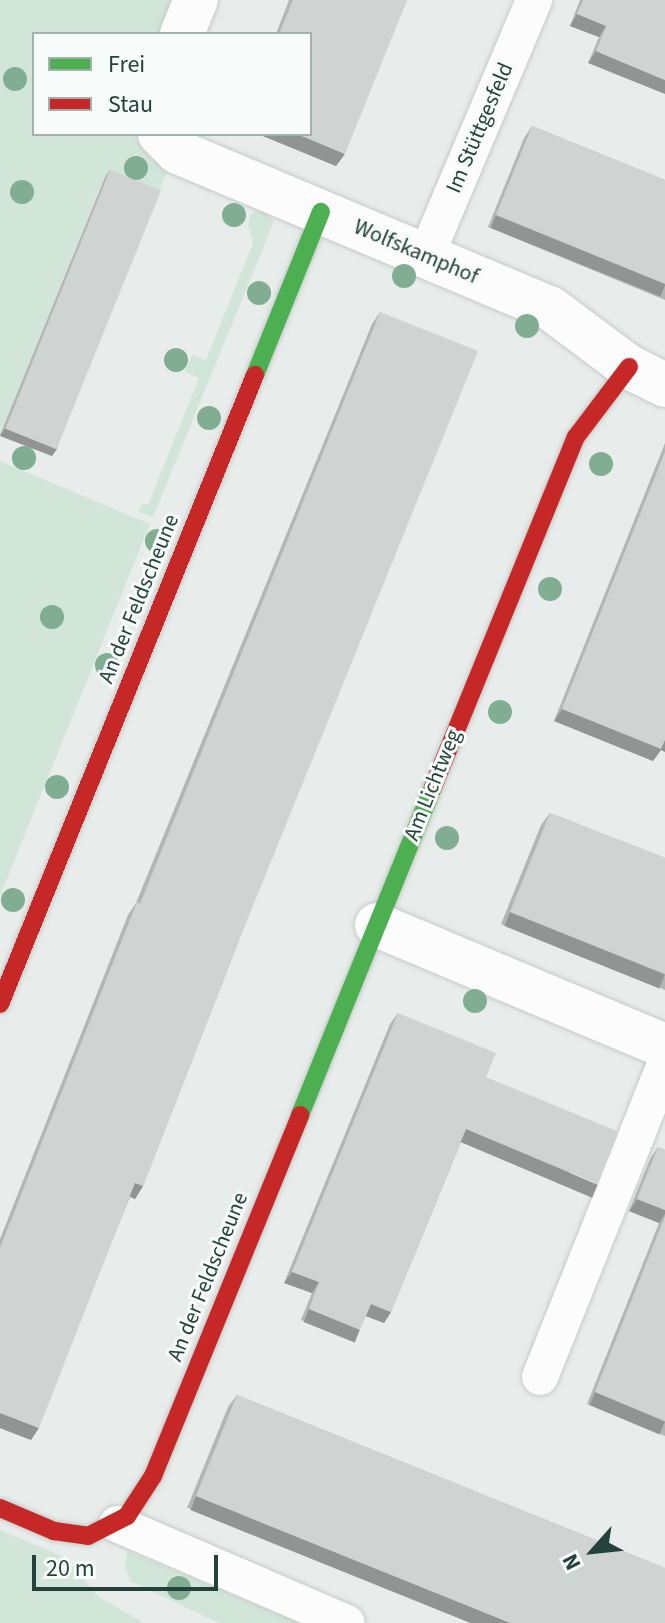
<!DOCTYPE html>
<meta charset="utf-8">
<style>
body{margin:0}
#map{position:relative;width:665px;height:1623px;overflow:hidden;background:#e8edeb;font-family:"Source Sans 3",sans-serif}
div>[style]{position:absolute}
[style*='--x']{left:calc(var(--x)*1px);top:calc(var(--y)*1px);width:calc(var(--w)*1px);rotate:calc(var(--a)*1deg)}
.green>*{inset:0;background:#d1e6d8}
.roads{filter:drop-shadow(0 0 2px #c5cac8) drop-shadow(0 0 2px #c5cac8)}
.lane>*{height:36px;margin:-18px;padding:0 18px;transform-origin:18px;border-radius:18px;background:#fcfcfc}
.street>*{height:44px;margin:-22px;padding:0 22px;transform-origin:22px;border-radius:22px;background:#fcfcfc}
.fast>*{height:18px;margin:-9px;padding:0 9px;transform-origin:9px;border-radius:9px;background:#4caf50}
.jam>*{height:18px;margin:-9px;padding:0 9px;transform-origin:9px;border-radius:9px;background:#c62828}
.trees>*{width:24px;height:24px;margin:-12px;border-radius:50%;background:#81ae93}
.wall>*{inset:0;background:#b2b6b5}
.shaded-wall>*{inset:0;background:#919493;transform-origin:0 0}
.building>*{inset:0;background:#cfd4d2;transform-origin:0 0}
span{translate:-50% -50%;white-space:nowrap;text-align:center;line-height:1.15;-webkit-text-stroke:6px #f7fbf9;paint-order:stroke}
.street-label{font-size:22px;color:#24423a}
.legend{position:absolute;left:32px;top:32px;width:280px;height:104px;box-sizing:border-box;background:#f7fbf9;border:2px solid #a3b1ad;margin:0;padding:10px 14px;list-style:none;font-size:24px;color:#24423a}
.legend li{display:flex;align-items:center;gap:16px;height:40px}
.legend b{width:40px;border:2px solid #a3b1ad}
.north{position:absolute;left:553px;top:1511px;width:80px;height:80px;-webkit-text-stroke:6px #f7fbf9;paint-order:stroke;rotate:243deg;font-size:22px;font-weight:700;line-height:32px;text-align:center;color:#24423a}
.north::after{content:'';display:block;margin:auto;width:28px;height:36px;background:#24423a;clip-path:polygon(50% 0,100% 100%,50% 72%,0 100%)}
.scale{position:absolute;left:32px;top:1555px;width:186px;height:36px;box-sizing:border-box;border:4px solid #24423a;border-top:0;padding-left:10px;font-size:24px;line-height:28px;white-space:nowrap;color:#24423a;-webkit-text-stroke:6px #f7fbf9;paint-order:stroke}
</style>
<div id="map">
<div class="green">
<i style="clip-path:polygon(0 0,175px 0,161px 34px,34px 34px,34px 134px,132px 134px,149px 157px,168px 168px,156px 198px,104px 178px,0 435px)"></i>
<i style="clip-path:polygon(261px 209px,274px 221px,253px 273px,153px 517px,138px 512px,142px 504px,148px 505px,199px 378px,185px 372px,192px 355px,206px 360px,253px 243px,248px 225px,250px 215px)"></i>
<i style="clip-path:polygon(0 461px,150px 524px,0 896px)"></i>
<i style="clip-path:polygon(0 1530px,64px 1557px,99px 1597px,144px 1623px,0 1623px)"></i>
<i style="clip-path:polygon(127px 1551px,300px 1623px,219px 1623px,130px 1581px,125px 1565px)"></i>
</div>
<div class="roads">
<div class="lane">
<i style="--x:426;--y:256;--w:278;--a:-67.1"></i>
<i style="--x:540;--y:1377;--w:336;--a:-68.2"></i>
<i style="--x:117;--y:1524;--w:250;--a:23.3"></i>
</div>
<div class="street">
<i style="--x:182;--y:34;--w:37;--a:-68"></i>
<i style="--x:160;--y:134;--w:25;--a:45"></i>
<i style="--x:178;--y:152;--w:403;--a:22.8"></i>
<i style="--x:550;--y:308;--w:99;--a:36.8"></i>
<i style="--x:629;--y:367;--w:40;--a:26.6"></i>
<i style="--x:377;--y:925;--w:312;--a:22.8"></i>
</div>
<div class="fast">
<i style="--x:255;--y:375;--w:176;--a:-68"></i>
<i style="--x:300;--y:1115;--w:354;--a:-67.9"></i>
</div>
<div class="jam">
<i style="--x:433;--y:787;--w:378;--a:-67.8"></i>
<i style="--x:576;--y:437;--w:88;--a:-52.9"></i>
<i style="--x:0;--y:1004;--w:679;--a:-67.93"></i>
<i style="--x:0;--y:1508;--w:59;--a:23.1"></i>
<i style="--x:54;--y:1531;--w:34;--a:8"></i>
<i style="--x:88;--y:1536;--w:44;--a:-27.1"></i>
<i style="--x:127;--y:1516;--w:48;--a:-57"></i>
<i style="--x:153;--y:1476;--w:390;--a:-67.8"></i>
</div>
</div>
<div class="trees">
<i style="left:15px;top:79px"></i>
<i style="left:136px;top:168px"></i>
<i style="left:22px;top:192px"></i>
<i style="left:234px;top:215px"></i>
<i style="left:404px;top:276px"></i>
<i style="left:259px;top:293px"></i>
<i style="left:527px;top:326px"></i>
<i style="left:176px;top:360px"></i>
<i style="left:209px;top:418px"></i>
<i style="left:24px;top:458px"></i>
<i style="left:601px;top:464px"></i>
<i style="left:157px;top:541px"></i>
<i style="left:550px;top:589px"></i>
<i style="left:52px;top:617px"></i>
<i style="left:107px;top:665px"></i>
<i style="left:500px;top:712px"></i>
<i style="left:57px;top:787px"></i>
<i style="left:447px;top:838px"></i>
<i style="left:13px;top:900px"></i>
<i style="left:475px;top:1001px"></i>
<i style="left:179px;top:1588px"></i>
</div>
<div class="wall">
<i style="clip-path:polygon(289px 0,407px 0,336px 166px,258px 134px,310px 134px,310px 34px,276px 34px)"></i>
<i style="clip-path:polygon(580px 0,665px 0,588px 63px,599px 37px,570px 26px)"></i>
<i style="clip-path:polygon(532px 126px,665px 180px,665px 300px,488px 227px,524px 138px)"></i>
<i style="clip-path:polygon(110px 170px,57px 449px,52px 456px,0 435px,105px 177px)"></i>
<i style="clip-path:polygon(380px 312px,238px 943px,143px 1186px,135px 1199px,130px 1197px,31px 1440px,0 1428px,0 1239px,128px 915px,136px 903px,372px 324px)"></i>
<i style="clip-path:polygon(665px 443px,665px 752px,661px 750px,653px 761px,554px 721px)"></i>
<i style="clip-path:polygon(550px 813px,665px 858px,665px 990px,501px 924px,541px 825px)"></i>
<i style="clip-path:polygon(398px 1013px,486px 1077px,590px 1195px,461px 1142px,391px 1312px,384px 1323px,366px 1316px,352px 1341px,301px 1320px,312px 1293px,284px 1283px,390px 1024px)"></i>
<i style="clip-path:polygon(658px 1147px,665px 1150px,665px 1436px,587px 1404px,659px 1223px,629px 1211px,650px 1159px)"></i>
<i style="clip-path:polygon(237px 1395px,665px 1568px,187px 1508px,228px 1407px)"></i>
</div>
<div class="shaded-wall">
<i style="clip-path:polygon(577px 14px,606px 26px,599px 37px,570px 26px)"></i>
<i style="clip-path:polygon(596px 51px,665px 80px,665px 94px,588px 63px)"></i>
<i style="clip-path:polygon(258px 134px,297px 134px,345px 154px,336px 166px)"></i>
<i style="left:496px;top:215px;width:183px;height:14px;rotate:22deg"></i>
<i style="clip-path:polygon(5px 428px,57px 449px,52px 456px,0 436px)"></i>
<i style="clip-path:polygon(562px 709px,665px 739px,665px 752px,661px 750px,653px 761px,554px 721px)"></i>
<i style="left:510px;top:912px;width:167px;height:15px;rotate:22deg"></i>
<i style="left:466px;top:1129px;width:143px;height:14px;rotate:23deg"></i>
<i style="clip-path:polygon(135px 1183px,143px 1186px,135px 1199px,127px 1195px)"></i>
<i style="clip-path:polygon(637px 1199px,665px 1210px,665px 1214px,659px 1223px,629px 1211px)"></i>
<i style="clip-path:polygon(292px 1272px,319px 1282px,312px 1293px,284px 1283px)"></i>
<i style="clip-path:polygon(371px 1304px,391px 1312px,384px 1323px,363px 1315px)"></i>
<i style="left:309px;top:1309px;width:55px;height:14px;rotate:22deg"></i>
<i style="left:595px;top:1392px;width:76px;height:14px;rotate:23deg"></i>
<i style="clip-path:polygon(0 1413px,39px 1428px,31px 1440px,0 1428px)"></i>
<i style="left:196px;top:1496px;width:340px;height:15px;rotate:22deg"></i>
</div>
<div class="building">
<i style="clip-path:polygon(293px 0,407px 0,345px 154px,297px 134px,310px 134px,310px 34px,279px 34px)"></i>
<i style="clip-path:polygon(583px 0,665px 0,665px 80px,596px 51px,606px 26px,577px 14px)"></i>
<i style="clip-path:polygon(532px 126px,665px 180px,665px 284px,496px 215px)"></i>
<i style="left:110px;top:170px;width:55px;height:279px;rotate:22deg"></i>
<i style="clip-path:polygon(380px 312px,478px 351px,238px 943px,143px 1186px,135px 1183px,39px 1428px,0 1413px,0 1248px,137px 902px,140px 904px)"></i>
<i style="clip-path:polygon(665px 452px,665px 740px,661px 749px,562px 709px)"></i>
<i style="clip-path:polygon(550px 813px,665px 858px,665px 974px,510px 912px)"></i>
<i style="clip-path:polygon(398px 1013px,496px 1053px,486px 1077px,619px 1132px,598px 1184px,466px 1129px,391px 1312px,371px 1304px,360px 1330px,309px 1309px,319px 1282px,292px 1272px)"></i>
<i style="clip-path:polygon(658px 1147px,665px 1150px,665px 1210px,637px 1199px)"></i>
<i style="clip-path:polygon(665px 1216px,665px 1421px,595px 1392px)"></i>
<i style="clip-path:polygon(237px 1395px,665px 1568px,665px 1623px,511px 1623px,196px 1496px)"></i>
</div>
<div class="street-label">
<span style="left:480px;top:128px;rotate:-67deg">Im Stüttgesfeld</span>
<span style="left:416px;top:252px;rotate:23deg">Wolfskamphof</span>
<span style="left:139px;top:599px;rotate:-68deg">An der Feldscheune</span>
<span style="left:433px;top:785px;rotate:-68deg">Am Lichtweg</span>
<span style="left:208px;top:1277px;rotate:-68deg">An der Feldscheune</span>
</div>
<ul class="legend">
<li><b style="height:10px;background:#4caf50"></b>Frei</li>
<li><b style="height:10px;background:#c62828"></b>Stau</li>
</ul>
<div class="north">N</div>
<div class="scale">20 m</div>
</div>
